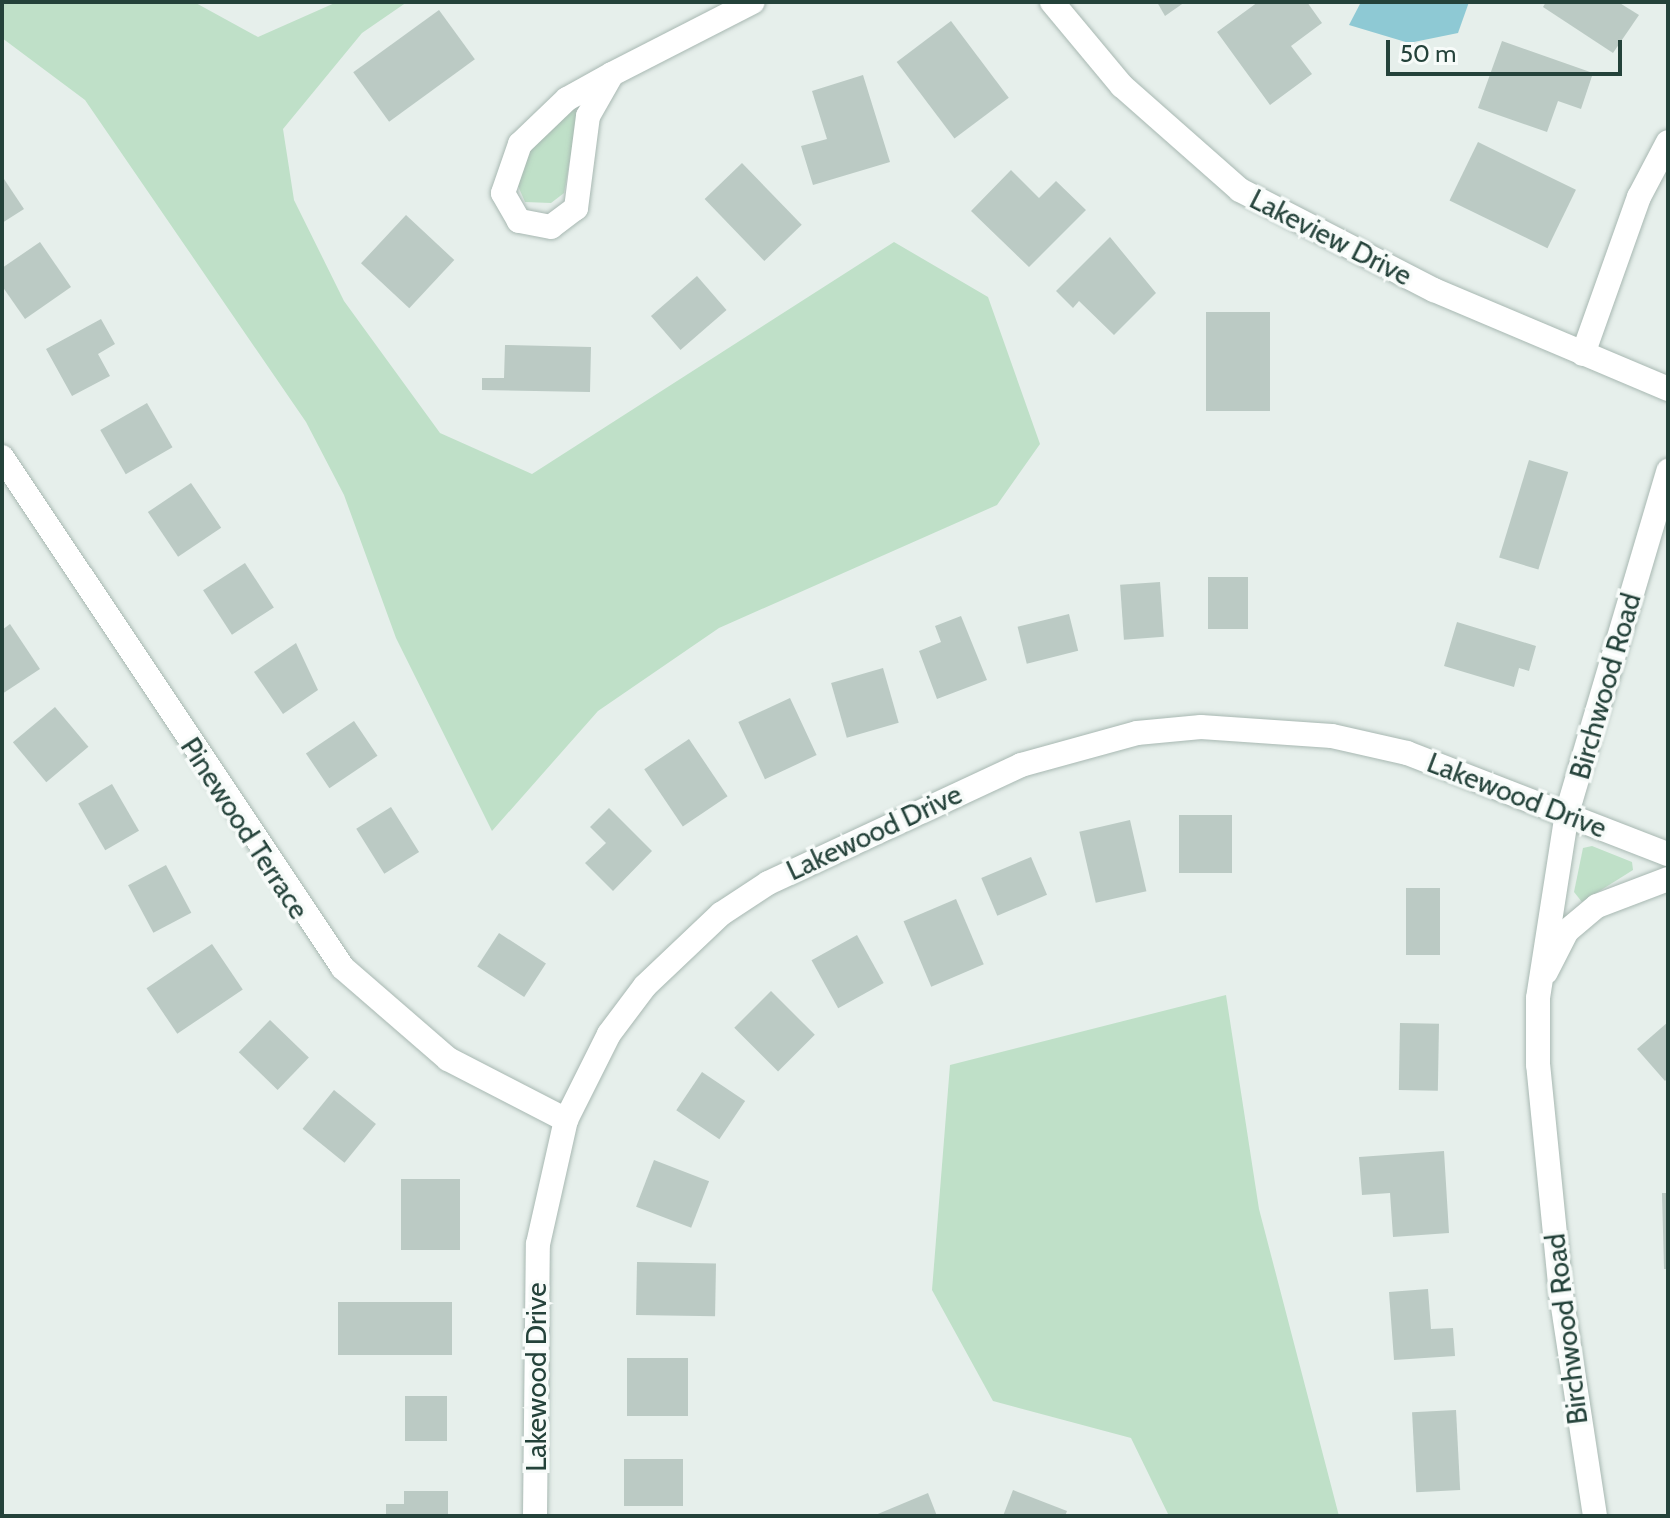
<!DOCTYPE html>
<style>
body{margin:0}
#map{position:relative;width:1670px;height:1518px;overflow:hidden;background:#e6efeb;font-family:Cabin,sans-serif}
div>[style]{position:absolute}
[style*='--x']{left:calc(var(--x)*1px);top:calc(var(--y)*1px);width:calc(var(--w)*1px);rotate:calc(var(--a)*1deg)}
.green>*{inset:0;background:#bfe0c8}
.water>*{inset:0;background:#8ec9d4}
.building>*{inset:0;background:#bbcac4;transform-origin:0 0}
.roads{filter:drop-shadow(0 0 2px #a8b8b2) drop-shadow(0 0 2px #a8b8b2)}
.minor>*{height:24px;margin:-12px;padding:0 12px;transform-origin:12px;border-radius:12px;background:#fff}
span{translate:-50% -50%;white-space:nowrap;text-align:center;line-height:1.15;-webkit-text-stroke:7px #f7fbf9;paint-order:stroke}
.street-label{font-size:28px;color:#24423a}
.frame{position:absolute;inset:0;border:4px solid #24423a;pointer-events:none}
.scale{position:absolute;left:1386px;top:40px;width:236px;height:36px;box-sizing:border-box;border:4px solid #24423a;border-top:0;padding-left:10px;font-size:24px;line-height:28px;white-space:nowrap;color:#24423a;-webkit-text-stroke:6px #f7fbf9;paint-order:stroke}
</style>
<div id="map">
<div class="green">
<i style="clip-path:polygon(2px 2px,194px 2px,258px 37px,337px 2px,407px 2px,362px 33px,283px 129px,294px 200px,344px 301px,440px 433px,532px 474px,894px 242px,988px 297px,1040px 444px,997px 505px,719px 628px,598px 711px,492px 831px,396px 638px,344px 495px,306px 422px,85px 100px,2px 38px)"></i>
<i style="clip-path:polygon(573px 106px,578px 114px,564px 193px,551px 203px,525px 202px,515px 179px,522px 152px)"></i>
<i style="clip-path:polygon(1592px 846px,1632px 862px,1633px 870px,1582px 902px,1574px 892px,1583px 848px)"></i>
<i style="clip-path:polygon(1226px 995px,1259px 1209px,1339px 1516px,1169px 1516px,1131px 1438px,993px 1401px,932px 1290px,950px 1065px)"></i>
</div>
<div class="water">
<i style="clip-path:polygon(1361px 2px,1469px 2px,1458px 33px,1409px 43px,1349px 25px)"></i>
</div>
<div class="building">
<i style="clip-path:polygon(1157px 2px,1185px 2px,1165px 16px)"></i>
<i style="clip-path:polygon(1258px 2px,1307px 2px,1322px 23px,1291px 46px,1312px 74px,1270px 105px,1217px 32px)"></i>
<i style="clip-path:polygon(1546px 2px,1618px 2px,1639px 15px,1613px 53px,1543px 7px)"></i>
<i style="left:439px;top:10px;width:61px;height:106px;rotate:54deg"></i>
<i style="left:951px;top:21px;width:96px;height:68px;rotate:53deg"></i>
<i style="clip-path:polygon(1502px 41px,1593px 73px,1581px 109px,1558px 101px,1547px 132px,1478px 108px)"></i>
<i style="clip-path:polygon(863px 75px,890px 162px,813px 185px,801px 146px,827px 139px,812px 91px)"></i>
<i style="left:1478px;top:142px;width:109px;height:65px;rotate:26deg"></i>
<i style="left:742px;top:163px;width:86px;height:52px;rotate:46deg"></i>
<i style="clip-path:polygon(1011px 170px,1039px 198px,1056px 181px,1086px 210px,1029px 267px,971px 211px)"></i>
<i style="clip-path:polygon(2px 176px,24px 209px,2px 223px)"></i>
<i style="left:406px;top:215px;width:66px;height:66px;rotate:43deg"></i>
<i style="clip-path:polygon(1110px 237px,1156px 293px,1114px 335px,1079px 301px,1073px 308px,1056px 291px)"></i>
<i style="clip-path:polygon(40px 242px,71px 287px,25px 319px,2px 286px,2px 268px)"></i>
<i style="left:697px;top:276px;width:45px;height:61px;rotate:49deg"></i>
<i style="left:1206px;top:312px;width:64px;height:99px"></i>
<i style="clip-path:polygon(101px 319px,115px 344px,98px 354px,110px 376px,72px 396px,46px 349px)"></i>
<i style="clip-path:polygon(505px 345px,591px 347px,590px 392px,482px 390px,482px 378px,504px 378px)"></i>
<i style="left:147px;top:403px;width:51px;height:54px;rotate:60deg"></i>
<i style="left:1529px;top:460px;width:41px;height:102px;rotate:17deg"></i>
<i style="left:191px;top:483px;width:54px;height:52px;rotate:56deg"></i>
<i style="left:245px;top:563px;width:53px;height:50px;rotate:57deg"></i>
<i style="left:1208px;top:577px;width:40px;height:52px"></i>
<i style="left:1160px;top:582px;width:55px;height:40px;rotate:86deg"></i>
<i style="left:1069px;top:614px;width:38px;height:53px;rotate:76deg"></i>
<i style="clip-path:polygon(961px 616px,987px 680px,937px 699px,919px 651px,941px 642px,935px 626px)"></i>
<i style="clip-path:polygon(1457px 622px,1536px 646px,1529px 671px,1519px 668px,1514px 687px,1444px 666px)"></i>
<i style="clip-path:polygon(10px 624px,40px 669px,2px 694px,2px 630px)"></i>
<i style="clip-path:polygon(296px 643px,318px 690px,283px 714px,254px 672px)"></i>
<i style="left:883px;top:668px;width:57px;height:54px;rotate:74deg"></i>
<i style="left:790px;top:698px;width:63px;height:57px;rotate:65deg"></i>
<i style="left:55px;top:707px;width:52px;height:55px;rotate:50deg"></i>
<i style="left:354px;top:721px;width:42px;height:58px;rotate:56deg"></i>
<i style="left:689px;top:739px;width:69px;height:54px;rotate:56deg"></i>
<i style="left:112px;top:784px;width:54px;height:39px;rotate:60deg"></i>
<i style="left:391px;top:807px;width:53px;height:41px;rotate:58deg"></i>
<i style="clip-path:polygon(609px 808px,652px 851px,613px 891px,585px 863px,606px 843px,590px 827px)"></i>
<i style="left:1179px;top:815px;width:53px;height:58px"></i>
<i style="left:1130px;top:820px;width:73px;height:52px;rotate:77deg"></i>
<i style="left:1031px;top:857px;width:41px;height:54px;rotate:67deg"></i>
<i style="left:166px;top:865px;width:54px;height:43px;rotate:62deg"></i>
<i style="left:1406px;top:888px;width:34px;height:67px"></i>
<i style="left:956px;top:899px;width:71px;height:57px;rotate:67deg"></i>
<i style="left:499px;top:933px;width:56px;height:40px;rotate:33deg"></i>
<i style="left:857px;top:935px;width:55px;height:52px;rotate:61deg"></i>
<i style="left:212px;top:944px;width:55px;height:79px;rotate:56deg"></i>
<i style="left:771px;top:991px;width:62px;height:52px;rotate:45deg"></i>
<i style="left:270px;top:1020px;width:54px;height:45px;rotate:44deg"></i>
<i style="clip-path:polygon(1668px 1022px,1668px 1078px,1665px 1081px,1637px 1049px)"></i>
<i style="left:1400px;top:1023px;width:39px;height:67px;rotate:1deg"></i>
<i style="left:702px;top:1072px;width:52px;height:46px;rotate:34deg"></i>
<i style="left:334px;top:1090px;width:54px;height:50px;rotate:39deg"></i>
<i style="clip-path:polygon(1444px 1151px,1449px 1233px,1393px 1237px,1390px 1193px,1362px 1195px,1359px 1157px)"></i>
<i style="left:654px;top:1160px;width:59px;height:50px;rotate:21deg"></i>
<i style="left:401px;top:1179px;width:59px;height:71px"></i>
<i style="clip-path:polygon(1662px 1193px,1668px 1193px,1668px 1269px,1664px 1269px)"></i>
<i style="left:637px;top:1262px;width:79px;height:53px;rotate:1deg"></i>
<i style="clip-path:polygon(1428px 1289px,1431px 1329px,1453px 1328px,1455px 1356px,1394px 1360px,1389px 1292px)"></i>
<i style="left:338px;top:1302px;width:114px;height:53px"></i>
<i style="left:627px;top:1358px;width:61px;height:58px"></i>
<i style="left:405px;top:1396px;width:42px;height:45px"></i>
<i style="left:1456px;top:1410px;width:80px;height:44px;rotate:87deg"></i>
<i style="left:624px;top:1459px;width:59px;height:47px"></i>
<i style="clip-path:polygon(1013px 1490px,1067px 1511px,1065px 1516px,1003px 1516px)"></i>
<i style="clip-path:polygon(404px 1491px,448px 1491px,448px 1516px,386px 1516px,386px 1504px,404px 1504px)"></i>
<i style="clip-path:polygon(928px 1493px,937px 1516px,873px 1516px)"></i>
</div>
<div class="roads">
<div class="minor">
<i style="--x:1052;--y:2;--w:109;--a:50.2"></i>
<i style="--x:1122;--y:86;--w:157;--a:41.4"></i>
<i style="--x:1240;--y:190;--w:218;--a:27.3"></i>
<i style="--x:1434;--y:290;--w:254;--a:22.9"></i>
<i style="--x:612;--y:74;--w:48;--a:119.7"></i>
<i style="--x:588;--y:116;--w:93;--a:97.4"></i>
<i style="--x:576;--y:208;--w:31;--a:143"></i>
<i style="--x:551;--y:227;--w:33;--a:-169"></i>
<i style="--x:519;--y:221;--w:32;--a:-120"></i>
<i style="--x:503;--y:193;--w:52;--a:-70.9"></i>
<i style="--x:520;--y:144;--w:65;--a:-43.8"></i>
<i style="--x:567;--y:99;--w:51;--a:-29.1"></i>
<i style="--x:612;--y:74;--w:158;--a:-27.1"></i>
<i style="--x:1583;--y:354;--w:167;--a:-70.4"></i>
<i style="--x:1639;--y:197;--w:62;--a:-62.2"></i>
<i style="--x:2;--y:457;--w:614;--a:56.28"></i>
<i style="--x:343;--y:968;--w:139;--a:40.9"></i>
<i style="--x:448;--y:1059;--w:133;--a:27.3"></i>
<i style="--x:1546;--y:972;--w:46;--a:-62.9"></i>
<i style="--x:1567;--y:931;--w:39;--a:-40"></i>
<i style="--x:1597;--y:906;--w:76;--a:-20.8"></i>
<i style="--x:535;--y:1516;--w:272;--a:-89.4"></i>
<i style="--x:538;--y:1244;--w:127;--a:-77.3"></i>
<i style="--x:566;--y:1120;--w:96;--a:-63.4"></i>
<i style="--x:609;--y:1034;--w:60;--a:-53.1"></i>
<i style="--x:645;--y:986;--w:105;--a:-43.5"></i>
<i style="--x:721;--y:914;--w:56;--a:-33.4"></i>
<i style="--x:768;--y:883;--w:279;--a:-25"></i>
<i style="--x:1021;--y:765;--w:120;--a:-15.4"></i>
<i style="--x:1137;--y:733;--w:64;--a:-5.4"></i>
<i style="--x:1201;--y:727;--w:131;--a:3.9"></i>
<i style="--x:1332;--y:736;--w:77;--a:12.8"></i>
<i style="--x:1407;--y:753;--w:280;--a:21.2"></i>
<i style="--x:1595;--y:1516;--w:225;--a:-98.7"></i>
<i style="--x:1561;--y:1294;--w:230;--a:-95.7"></i>
<i style="--x:1538;--y:1065;--w:67;--a:-90"></i>
<i style="--x:1538;--y:998;--w:187;--a:-81.1"></i>
<i style="--x:1567;--y:813;--w:357;--a:-73.5"></i>
</div>
</div>
<div class="street-label">
<span style="left:1331px;top:237px;rotate:27deg">Lakeview Drive</span>
<span style="left:1605px;top:686px;rotate:-74deg">Birchwood Road</span>
<span style="left:1517px;top:795px;rotate:21deg">Lakewood Drive</span>
<span style="left:245px;top:828px;rotate:57deg">Pinewood Terrace</span>
<span style="left:874px;top:832px;rotate:-25deg">Lakewood Drive</span>
<span style="left:1566px;top:1329px;rotate:-97deg">Birchwood Road</span>
<span style="left:536px;top:1377px;rotate:-90deg">Lakewood Drive</span>
</div>
<div class="frame"></div>
<div class="scale">50 m</div>
</div>
